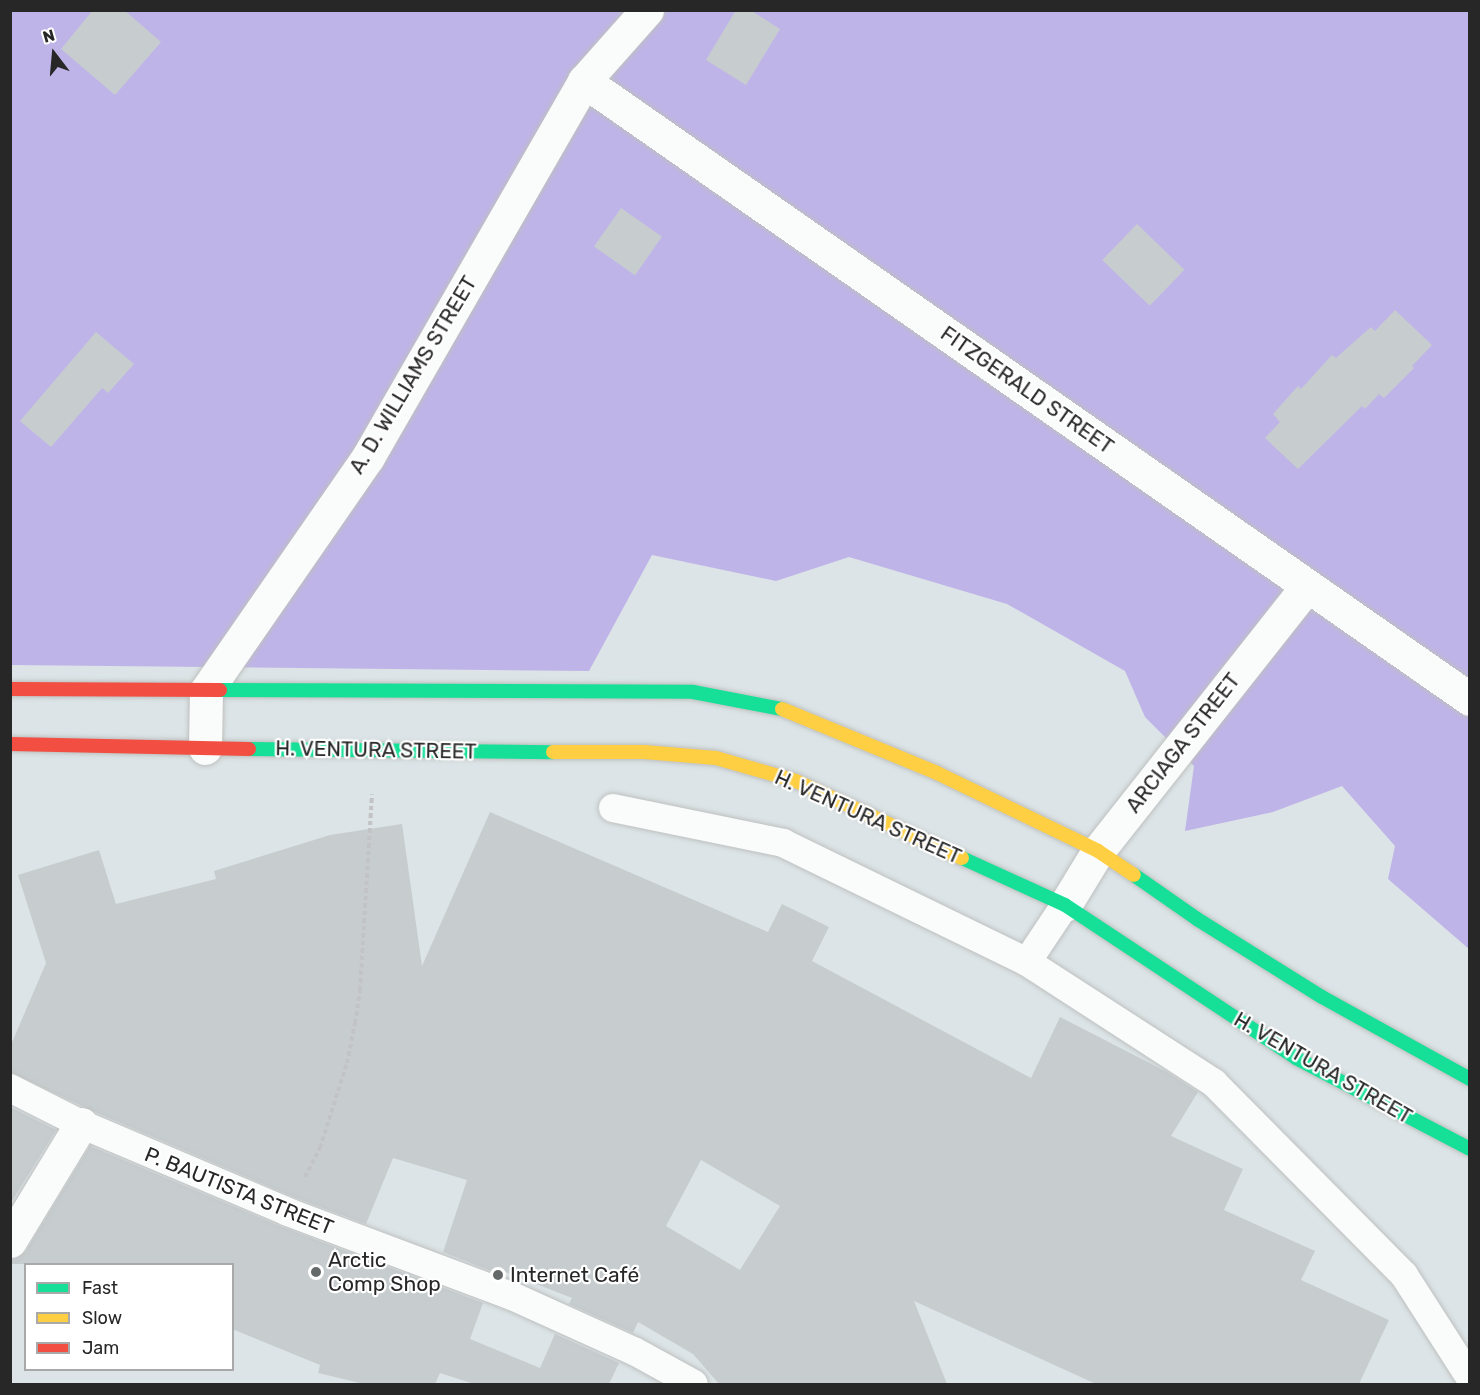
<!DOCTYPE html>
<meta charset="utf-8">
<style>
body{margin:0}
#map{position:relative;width:1480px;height:1395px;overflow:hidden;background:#dce4e7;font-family:Rubik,sans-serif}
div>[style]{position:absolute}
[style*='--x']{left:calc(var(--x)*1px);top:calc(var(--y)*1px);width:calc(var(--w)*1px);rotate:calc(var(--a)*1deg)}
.green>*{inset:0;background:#bfb4e8}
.building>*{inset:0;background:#c7cdcf;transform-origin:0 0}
.path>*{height:4px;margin-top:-2px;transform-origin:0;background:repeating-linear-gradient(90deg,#c2c3c4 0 4.5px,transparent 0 7.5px)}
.roads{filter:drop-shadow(0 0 2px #bec0bf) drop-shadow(0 0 2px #bec0bf)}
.lane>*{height:28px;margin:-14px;padding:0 14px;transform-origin:14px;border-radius:14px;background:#fafbfb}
.street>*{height:33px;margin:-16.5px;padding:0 16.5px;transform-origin:16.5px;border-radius:16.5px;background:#fafbfb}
.fast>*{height:14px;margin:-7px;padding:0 7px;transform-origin:7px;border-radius:7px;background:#16e098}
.slow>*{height:14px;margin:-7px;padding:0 7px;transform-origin:7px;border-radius:7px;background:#ffcf43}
.jam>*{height:14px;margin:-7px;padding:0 7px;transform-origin:7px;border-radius:7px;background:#f24e42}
.dots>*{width:16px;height:16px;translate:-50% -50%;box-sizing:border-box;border:3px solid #fff;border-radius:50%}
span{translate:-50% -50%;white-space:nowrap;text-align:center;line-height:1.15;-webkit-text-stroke:4.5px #fff;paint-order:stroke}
.street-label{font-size:21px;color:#272727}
.poi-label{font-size:21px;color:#272727}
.left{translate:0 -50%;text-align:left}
.frame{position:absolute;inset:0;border:12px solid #272727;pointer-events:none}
.legend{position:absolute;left:24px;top:1263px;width:210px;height:108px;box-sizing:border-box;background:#fff;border:2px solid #a9a9a9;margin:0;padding:8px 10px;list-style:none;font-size:18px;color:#272727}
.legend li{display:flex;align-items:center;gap:12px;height:30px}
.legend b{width:30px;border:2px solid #a9a9a9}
.north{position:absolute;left:24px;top:24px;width:60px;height:60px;-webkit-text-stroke:4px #fff;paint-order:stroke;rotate:344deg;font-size:16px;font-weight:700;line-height:24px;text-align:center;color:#272727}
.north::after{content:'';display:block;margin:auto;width:21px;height:27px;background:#272727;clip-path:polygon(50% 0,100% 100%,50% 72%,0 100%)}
</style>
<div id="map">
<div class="green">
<i style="clip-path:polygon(10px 11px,1469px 11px,1469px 949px,1388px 879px,1395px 846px,1342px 786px,1273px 812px,1185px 831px,1194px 766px,1145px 717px,1125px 671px,1007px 604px,849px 557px,776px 581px,652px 555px,589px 671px,11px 665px)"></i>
</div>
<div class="building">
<i style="clip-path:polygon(93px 10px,124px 10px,161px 42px,115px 95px,61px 49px)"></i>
<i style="clip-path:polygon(736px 10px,750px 10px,780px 29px,746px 85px,706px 60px)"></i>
<i style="left:621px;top:208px;width:50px;height:47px;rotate:35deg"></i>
<i style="left:1137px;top:224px;width:66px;height:50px;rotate:44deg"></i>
<i style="clip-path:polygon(1395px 310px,1432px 345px,1412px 366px,1414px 368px,1384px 398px,1379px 394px,1365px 409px,1362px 406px,1298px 469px,1265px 438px,1280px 422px,1273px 414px,1298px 386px,1301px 389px,1332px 355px,1336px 358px,1371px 327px,1375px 331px)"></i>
<i style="clip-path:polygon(96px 332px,134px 364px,108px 393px,102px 388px,51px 447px,20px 421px)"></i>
<i style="clip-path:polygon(evenodd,490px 812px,768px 932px,782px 904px,829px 927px,812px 961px,1031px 1078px,1060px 1017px,1167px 1072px,1198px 1092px,1171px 1136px,1243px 1169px,1224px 1210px,1315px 1251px,1301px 1280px,1389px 1320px,1359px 1384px,1096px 1384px,914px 1301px,947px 1384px,719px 1384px,693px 1354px,638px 1322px,633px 1333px,569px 1304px,572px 1298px,495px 1268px,494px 1272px,443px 1252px,467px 1180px,393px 1158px,366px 1224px,294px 1197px,95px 1112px,10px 1072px,10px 1047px,46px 963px,18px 875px,99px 850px,116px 904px,216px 879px,214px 871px,330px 835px,402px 824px,422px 966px,490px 812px,701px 1160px,780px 1206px,740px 1270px,666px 1226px,701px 1160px)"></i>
<i style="clip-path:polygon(10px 1107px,56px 1130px,10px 1204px)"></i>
<i style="clip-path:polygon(90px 1146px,282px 1227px,483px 1303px,470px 1339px,540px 1368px,555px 1334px,619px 1363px,609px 1384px,474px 1384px,440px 1373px,435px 1384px,364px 1384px,318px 1373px,320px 1365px,232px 1329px,232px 1264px,10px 1264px,10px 1260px,19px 1257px,26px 1251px)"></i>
</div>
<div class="path">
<i style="--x:305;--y:1177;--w:33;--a:-63"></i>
<i style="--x:320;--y:1148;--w:89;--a:-72.4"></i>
<i style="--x:347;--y:1063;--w:41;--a:-78.7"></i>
<i style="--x:355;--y:1023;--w:33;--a:-81"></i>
<i style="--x:360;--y:990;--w:196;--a:-86.5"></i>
</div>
<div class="roads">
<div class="lane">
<i style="--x:613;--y:808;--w:174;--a:11.6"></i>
<i style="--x:783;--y:843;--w:271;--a:26"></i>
<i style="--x:1027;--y:962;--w:223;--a:32.9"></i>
<i style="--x:1214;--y:1083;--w:270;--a:45.3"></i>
<i style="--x:1404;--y:1275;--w:122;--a:57.3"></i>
<i style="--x:1027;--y:962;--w:69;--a:-56.3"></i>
<i style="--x:10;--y:1088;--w:80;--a:26.9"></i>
<i style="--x:81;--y:1124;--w:225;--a:23"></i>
<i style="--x:288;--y:1212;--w:239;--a:20.6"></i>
<i style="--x:512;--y:1296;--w:134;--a:24.3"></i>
<i style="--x:634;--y:1351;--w:68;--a:28.8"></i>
</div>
<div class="street">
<i style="--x:584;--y:81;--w:1080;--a:34.9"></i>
<i style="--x:205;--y:748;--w:57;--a:-89"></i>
<i style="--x:206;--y:691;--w:285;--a:-55.3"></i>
<i style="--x:368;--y:457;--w:434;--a:-60.1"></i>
<i style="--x:584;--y:81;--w:95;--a:-48.4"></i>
<i style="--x:1065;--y:905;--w:63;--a:-58.6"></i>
<i style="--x:1098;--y:851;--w:337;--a:-51.7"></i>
<i style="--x:10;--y:1241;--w:137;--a:-58.7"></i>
</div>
<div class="fast">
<i style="--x:220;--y:690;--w:473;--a:0.2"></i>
<i style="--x:693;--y:692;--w:91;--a:10.8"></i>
<i style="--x:249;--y:749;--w:304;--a:0.6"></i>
<i style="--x:962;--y:858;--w:113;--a:24.5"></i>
<i style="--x:1065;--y:905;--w:277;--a:33.5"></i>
<i style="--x:1296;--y:1058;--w:196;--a:27.6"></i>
<i style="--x:1134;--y:875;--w:77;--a:34.9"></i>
<i style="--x:1197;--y:919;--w:147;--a:32"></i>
<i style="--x:1322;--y:997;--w:169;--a:29"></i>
</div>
<div class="slow">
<i style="--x:782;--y:709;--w:168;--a:22.4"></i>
<i style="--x:937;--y:773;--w:179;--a:25.8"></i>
<i style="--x:1098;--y:851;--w:43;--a:33.7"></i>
<i style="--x:553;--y:752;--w:91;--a:0"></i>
<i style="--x:644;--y:752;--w:72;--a:4.8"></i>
<i style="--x:716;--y:758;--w:83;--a:16"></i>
<i style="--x:796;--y:781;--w:183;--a:24.9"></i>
</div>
<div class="jam">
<i style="--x:10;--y:689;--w:210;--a:0.3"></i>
<i style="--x:10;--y:744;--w:239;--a:1.2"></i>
</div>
</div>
<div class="dots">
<i style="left:316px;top:1272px;background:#66696a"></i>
<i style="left:498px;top:1275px;background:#66696a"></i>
</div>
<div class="street-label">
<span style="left:413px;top:375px;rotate:-59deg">A. D. WILLIAMS STREET</span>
<span style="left:1027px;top:390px;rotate:35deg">FITZGERALD STREET</span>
<span style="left:1183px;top:743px;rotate:-52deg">ARCIAGA STREET</span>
<span style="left:376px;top:750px;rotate:1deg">H. VENTURA STREET</span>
<span style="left:868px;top:817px;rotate:24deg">H. VENTURA STREET</span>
<span style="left:1323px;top:1068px;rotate:30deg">H. VENTURA STREET</span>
<span style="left:239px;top:1191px;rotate:22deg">P. BAUTISTA STREET</span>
</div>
<div class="poi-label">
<span class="left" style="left:328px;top:1272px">Arctic<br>Comp Shop</span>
<span class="left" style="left:510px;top:1275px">Internet Café</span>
</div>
<div class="frame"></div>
<ul class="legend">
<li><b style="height:8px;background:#16e098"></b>Fast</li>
<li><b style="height:8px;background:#ffcf43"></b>Slow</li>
<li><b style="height:8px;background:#f24e42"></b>Jam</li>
</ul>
<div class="north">N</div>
</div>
